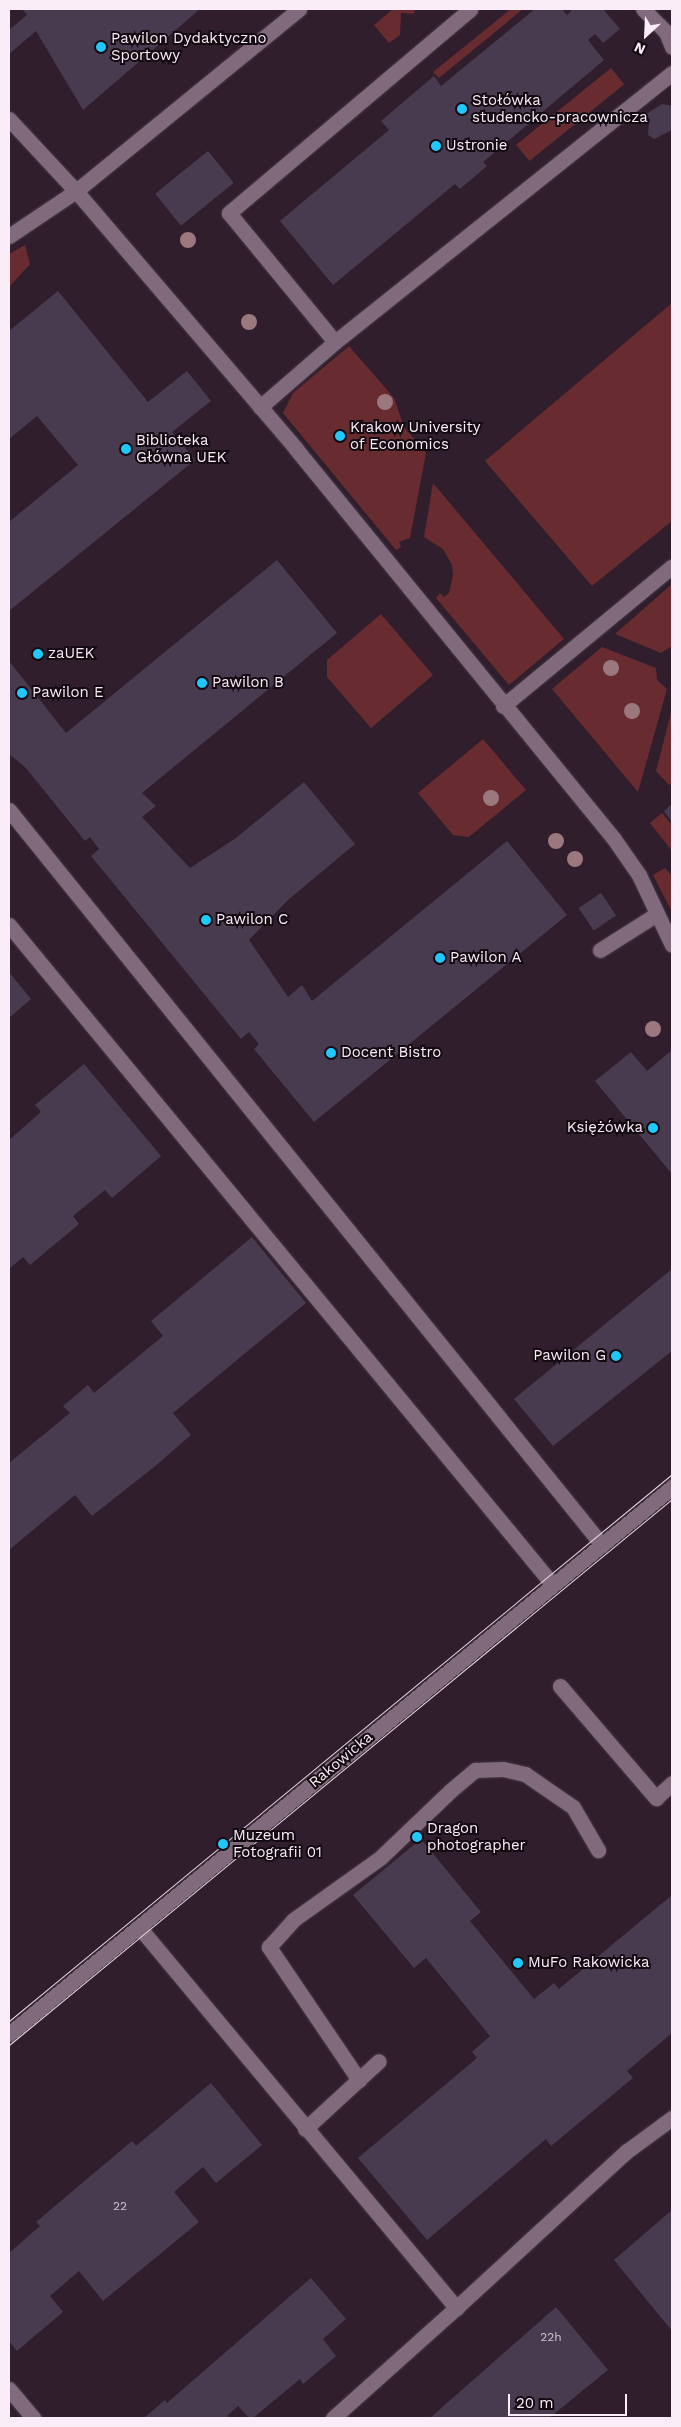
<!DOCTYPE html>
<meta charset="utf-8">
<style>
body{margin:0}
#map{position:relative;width:681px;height:2427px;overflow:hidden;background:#301e2c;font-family:"Work Sans",sans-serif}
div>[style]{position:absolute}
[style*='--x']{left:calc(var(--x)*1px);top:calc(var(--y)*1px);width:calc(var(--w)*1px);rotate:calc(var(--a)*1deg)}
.green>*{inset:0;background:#672b30;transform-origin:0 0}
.building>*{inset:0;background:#483b4f;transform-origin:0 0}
.roads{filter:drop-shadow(0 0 1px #493a47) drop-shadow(0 0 1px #493a47)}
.lane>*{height:15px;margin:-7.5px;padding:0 7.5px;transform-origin:7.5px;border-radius:7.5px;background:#806a7b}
.street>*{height:15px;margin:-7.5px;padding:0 7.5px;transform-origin:7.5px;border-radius:7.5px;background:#806a7b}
.secondary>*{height:15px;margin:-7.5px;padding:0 7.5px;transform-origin:7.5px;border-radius:7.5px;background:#806a7b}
.tram>*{height:1px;margin:-0.5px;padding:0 0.5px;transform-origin:0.5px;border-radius:0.5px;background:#e4d7e1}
.trees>*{width:16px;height:16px;margin:-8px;border-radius:50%;background:#9b777e}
.dots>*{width:14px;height:14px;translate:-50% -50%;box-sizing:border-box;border:2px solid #130b11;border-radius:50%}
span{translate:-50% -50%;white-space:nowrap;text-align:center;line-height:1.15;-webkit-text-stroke:4px #130b11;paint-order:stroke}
.number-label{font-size:12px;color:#cec0cd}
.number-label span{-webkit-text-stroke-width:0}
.poi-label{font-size:15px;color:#faedf7}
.left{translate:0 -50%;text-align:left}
.right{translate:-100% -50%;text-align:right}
.street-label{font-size:15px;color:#faedf7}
.frame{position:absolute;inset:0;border:10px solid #faedf7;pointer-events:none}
.north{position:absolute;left:621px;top:10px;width:50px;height:50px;-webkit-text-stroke:4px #130b11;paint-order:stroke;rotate:205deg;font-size:14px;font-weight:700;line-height:20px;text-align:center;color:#faedf7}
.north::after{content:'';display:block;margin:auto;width:18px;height:22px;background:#faedf7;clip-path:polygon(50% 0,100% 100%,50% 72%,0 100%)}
.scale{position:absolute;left:508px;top:2394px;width:119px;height:22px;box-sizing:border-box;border:2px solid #faedf7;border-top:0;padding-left:6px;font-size:15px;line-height:18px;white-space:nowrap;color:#faedf7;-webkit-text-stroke:4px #130b11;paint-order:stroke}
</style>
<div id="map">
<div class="green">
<i style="clip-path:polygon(393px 9px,415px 9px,414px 14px,401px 13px,400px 35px,389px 43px,374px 25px)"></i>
<i style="clip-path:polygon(511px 9px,523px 9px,439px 78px,433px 72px)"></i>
<i style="left:611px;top:68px;width:21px;height:122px;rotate:51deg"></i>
<i style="clip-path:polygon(25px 245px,30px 264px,9px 287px,9px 254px)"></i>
<i style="clip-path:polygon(672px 303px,672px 521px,592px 586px,485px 461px)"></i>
<i style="clip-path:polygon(349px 346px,394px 398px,404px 427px,426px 453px,410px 538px,399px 542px,401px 547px,396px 550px,283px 413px,293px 393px)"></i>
<i style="clip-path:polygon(433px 483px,564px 639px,509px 685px,436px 598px,440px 593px,444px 597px,449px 593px,453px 575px,452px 565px,443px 549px,424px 537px)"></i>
<i style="clip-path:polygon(672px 584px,672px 646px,661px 653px,615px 634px)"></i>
<i style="clip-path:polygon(381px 614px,433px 675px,371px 728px,327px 677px,327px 660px)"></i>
<i style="clip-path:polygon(602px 647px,656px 668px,657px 680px,667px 689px,638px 792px,552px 689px)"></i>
<i style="clip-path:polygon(672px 709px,672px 783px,669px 785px,656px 771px)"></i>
<i style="clip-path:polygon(483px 739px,526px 790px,469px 837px,453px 835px,418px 793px)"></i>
<i style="clip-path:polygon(662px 813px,672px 825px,672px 851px,650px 823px)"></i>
<i style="clip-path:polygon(665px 868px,672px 876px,672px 912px,653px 875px)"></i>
</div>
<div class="building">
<i style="clip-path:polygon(22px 9px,200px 9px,83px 110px,36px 31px,9px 54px,9px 30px,27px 15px)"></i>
<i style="clip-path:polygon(535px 9px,562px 9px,567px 15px,573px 9px,603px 9px,620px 29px,603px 43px,595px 34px,588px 40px,604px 60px,483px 162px,487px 166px,460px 189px,455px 184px,333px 285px,280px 221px,389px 130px,381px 121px,434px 76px,441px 86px)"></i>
<i style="clip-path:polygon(662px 104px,672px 106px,672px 130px,654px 139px,648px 135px,649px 124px,643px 116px)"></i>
<i style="left:208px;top:151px;width:41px;height:68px;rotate:51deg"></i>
<i style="clip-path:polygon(58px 291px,148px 402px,187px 371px,211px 401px,172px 432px,195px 460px,9px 611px,9px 522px,78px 465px,37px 416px,9px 439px,9px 331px)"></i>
<i style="clip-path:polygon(277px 560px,337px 633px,142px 793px,156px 806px,142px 817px,190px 868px,236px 838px,304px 782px,355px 844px,288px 900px,249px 940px,288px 997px,302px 985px,312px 1001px,507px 841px,567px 915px,314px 1122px,254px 1049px,259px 1044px,249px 1032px,241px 1039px,91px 856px,99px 849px,90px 837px,85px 841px,25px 767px,9px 754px,9px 661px,66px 733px)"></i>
<i style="clip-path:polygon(672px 804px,672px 822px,664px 811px)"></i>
<i style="left:601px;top:893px;width:27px;height:27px;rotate:56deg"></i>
<i style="clip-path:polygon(9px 972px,31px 999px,9px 1018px)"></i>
<i style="clip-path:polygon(672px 1050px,672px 1174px,595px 1081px,631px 1052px,647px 1071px)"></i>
<i style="clip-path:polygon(84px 1064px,161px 1156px,112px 1198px,105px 1190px,73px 1216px,79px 1224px,30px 1265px,23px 1257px,9px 1269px,9px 1140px,41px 1112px,35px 1105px)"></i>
<i style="clip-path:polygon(252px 1237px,306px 1303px,173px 1413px,191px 1435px,154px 1467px,92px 1516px,75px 1495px,9px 1550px,9px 1463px,70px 1413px,63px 1406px,88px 1385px,94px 1393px,163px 1336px,151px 1321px)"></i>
<i style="clip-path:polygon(672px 1269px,672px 1351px,553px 1446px,514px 1399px)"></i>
<i style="clip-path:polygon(421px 1839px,481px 1912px,470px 1921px,534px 1999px,554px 1983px,559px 1989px,672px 1895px,672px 2033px,627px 2071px,633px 2078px,551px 2146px,546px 2139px,427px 2240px,358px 2158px,477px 2058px,472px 2052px,490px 2036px,426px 1958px,414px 1968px,353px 1895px)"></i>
<i style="clip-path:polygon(211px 2083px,262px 2145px,216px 2183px,203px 2167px,174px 2192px,199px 2222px,103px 2301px,79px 2271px,50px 2296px,63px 2312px,17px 2351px,9px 2341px,9px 2253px,40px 2226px,36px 2222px,132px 2141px,136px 2146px)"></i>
<i style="clip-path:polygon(672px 2210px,672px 2331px,614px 2260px)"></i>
<i style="clip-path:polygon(311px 2278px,346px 2319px,323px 2339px,336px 2356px,303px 2384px,300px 2379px,253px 2418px,249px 2418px,238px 2406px,227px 2416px,229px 2418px,144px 2418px,165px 2400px,167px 2403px)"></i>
<i style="clip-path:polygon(556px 2307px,608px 2370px,549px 2418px,430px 2418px)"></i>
</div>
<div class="roads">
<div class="lane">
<i style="--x:643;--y:9;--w:33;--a:45"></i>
<i style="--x:666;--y:32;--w:16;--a:68"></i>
<i style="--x:9;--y:119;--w:98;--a:47.1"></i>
<i style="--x:76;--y:191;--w:339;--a:49.5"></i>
<i style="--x:296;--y:449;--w:503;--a:50.81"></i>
<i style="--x:614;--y:839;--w:44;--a:55.2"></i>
<i style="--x:639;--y:875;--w:77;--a:64.8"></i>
<i style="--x:9;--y:236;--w:81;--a:-33.9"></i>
<i style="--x:76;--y:191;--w:288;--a:-39.2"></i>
<i style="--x:335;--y:342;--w:431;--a:-38.6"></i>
<i style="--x:260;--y:407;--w:99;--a:-40.9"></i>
<i style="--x:335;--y:342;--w:167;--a:-129.4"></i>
<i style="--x:229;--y:213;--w:316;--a:-40.2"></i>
<i style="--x:503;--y:706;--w:219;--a:-39.6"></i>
<i style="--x:9;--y:810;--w:944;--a:51.1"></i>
<i style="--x:9;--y:925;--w:855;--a:50.5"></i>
<i style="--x:600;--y:950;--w:67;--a:-32.3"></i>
<i style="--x:560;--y:1686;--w:148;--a:49.4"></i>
<i style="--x:656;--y:1798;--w:22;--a:-43"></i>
<i style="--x:359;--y:2080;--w:161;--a:-124.1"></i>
<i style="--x:269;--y:1947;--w:36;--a:-48"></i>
<i style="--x:293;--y:1920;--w:107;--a:-35.5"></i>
<i style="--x:380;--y:1858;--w:97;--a:-43.7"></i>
<i style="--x:450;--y:1791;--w:33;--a:-40"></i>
<i style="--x:475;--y:1770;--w:28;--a:-2"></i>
<i style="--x:503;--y:1769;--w:23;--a:13"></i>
<i style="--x:525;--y:1774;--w:58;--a:34.5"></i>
<i style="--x:573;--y:1807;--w:50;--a:59.8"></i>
<i style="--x:305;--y:2129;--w:100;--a:-42.6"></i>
<i style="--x:456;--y:2308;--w:232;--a:-42.6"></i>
<i style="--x:627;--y:2151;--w:56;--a:-36.3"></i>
<i style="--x:9;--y:2389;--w:38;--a:50"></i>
</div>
<div class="street">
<i style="--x:139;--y:1927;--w:496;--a:50.2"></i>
<i style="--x:456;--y:2308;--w:165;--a:138.2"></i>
</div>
<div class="secondary">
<i style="--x:9;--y:2034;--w:860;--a:-39.52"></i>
</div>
</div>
<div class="tram">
<i style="--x:9;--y:2021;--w:860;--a:-39.52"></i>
<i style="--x:9;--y:2045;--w:859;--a:-39.47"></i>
</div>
<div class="trees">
<i style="left:188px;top:240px"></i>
<i style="left:249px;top:322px"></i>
<i style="left:385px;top:402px"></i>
<i style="left:611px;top:668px"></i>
<i style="left:632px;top:711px"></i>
<i style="left:491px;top:798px"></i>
<i style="left:556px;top:841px"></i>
<i style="left:575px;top:859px"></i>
<i style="left:653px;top:1029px"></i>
</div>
<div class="dots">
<i style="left:101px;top:47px;background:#20c9fd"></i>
<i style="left:462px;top:109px;background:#20c9fd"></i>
<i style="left:436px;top:146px;background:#20c9fd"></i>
<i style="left:340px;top:436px;background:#20c9fd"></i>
<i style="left:126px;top:449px;background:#20c9fd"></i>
<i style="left:38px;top:654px;background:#20c9fd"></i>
<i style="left:202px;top:683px;background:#20c9fd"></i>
<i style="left:22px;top:693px;background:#20c9fd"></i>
<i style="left:206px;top:920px;background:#20c9fd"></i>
<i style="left:440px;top:958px;background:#20c9fd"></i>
<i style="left:331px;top:1053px;background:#20c9fd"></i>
<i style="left:653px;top:1128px;background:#20c9fd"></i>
<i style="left:616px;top:1356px;background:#20c9fd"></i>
<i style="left:417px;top:1837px;background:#20c9fd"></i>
<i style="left:223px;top:1844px;background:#20c9fd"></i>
<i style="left:518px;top:1963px;background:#20c9fd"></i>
</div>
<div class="number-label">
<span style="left:120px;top:2207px">22</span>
<span style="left:551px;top:2338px">22h</span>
</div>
<div class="poi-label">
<span class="left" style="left:111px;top:47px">Pawilon Dydaktyczno<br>Sportowy</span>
<span class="left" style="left:472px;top:109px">Stołówka<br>studencko-pracownicza</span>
<span class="left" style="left:446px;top:146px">Ustronie</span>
<span class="left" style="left:350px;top:436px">Krakow University<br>of Economics</span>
<span class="left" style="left:136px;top:449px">Biblioteka<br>Główna UEK</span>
<span class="left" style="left:48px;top:654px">zaUEK</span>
<span class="left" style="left:212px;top:683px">Pawilon B</span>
<span class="left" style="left:32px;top:693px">Pawilon E</span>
<span class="left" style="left:216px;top:920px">Pawilon C</span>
<span class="left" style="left:450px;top:958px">Pawilon A</span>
<span class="left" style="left:341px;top:1053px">Docent Bistro</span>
<span class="right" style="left:643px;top:1128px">Księżówka</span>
<span class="right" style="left:606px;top:1356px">Pawilon G</span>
<span class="left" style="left:427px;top:1837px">Dragon<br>photographer</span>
<span class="left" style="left:233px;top:1844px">Muzeum<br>Fotografii 01</span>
<span class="left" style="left:528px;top:1963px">MuFo Rakowicka</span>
</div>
<div class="street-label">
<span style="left:341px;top:1760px;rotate:-40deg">Rakowicka</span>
</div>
<div class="frame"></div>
<div class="north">N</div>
<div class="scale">20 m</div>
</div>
